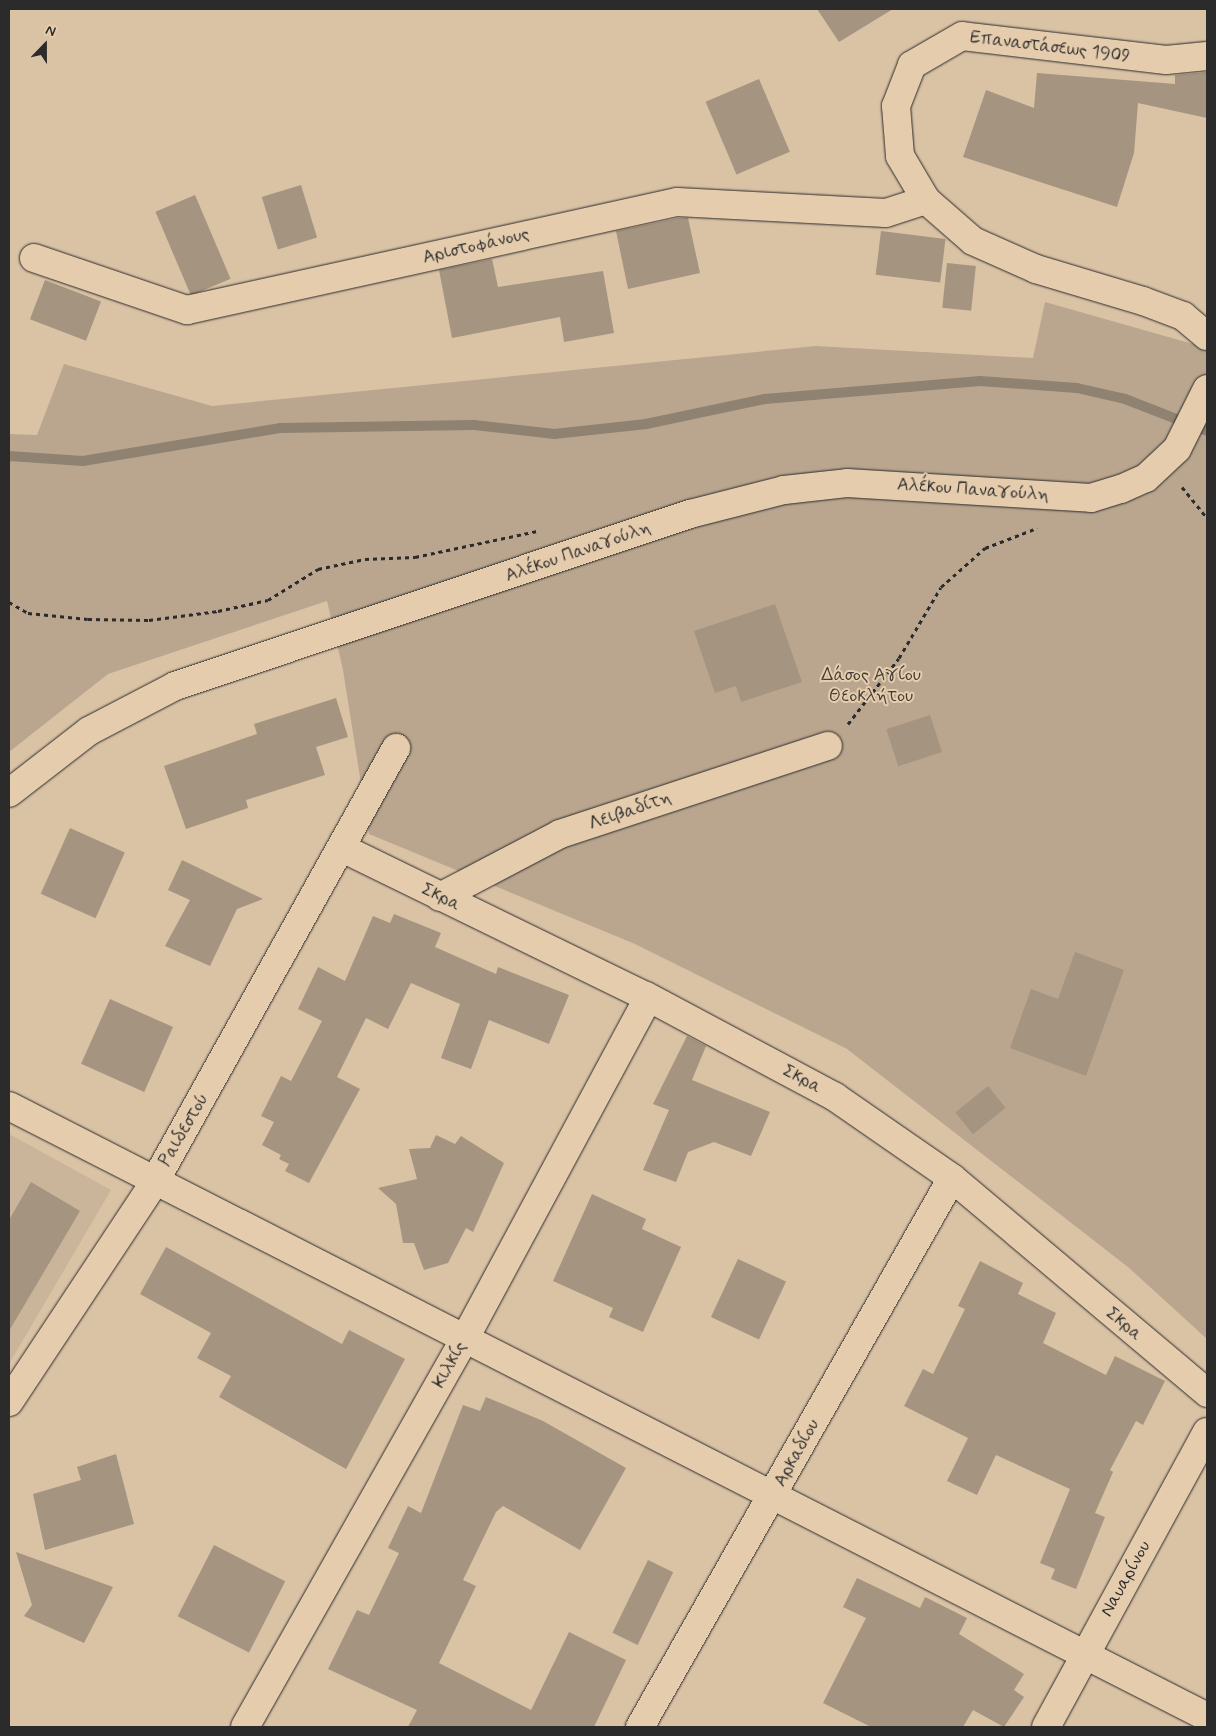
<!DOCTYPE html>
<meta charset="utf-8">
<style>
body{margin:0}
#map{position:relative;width:1216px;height:1736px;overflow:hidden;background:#dac2a5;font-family:Mynerve,sans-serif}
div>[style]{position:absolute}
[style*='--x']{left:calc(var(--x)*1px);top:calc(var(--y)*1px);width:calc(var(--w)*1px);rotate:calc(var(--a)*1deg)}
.built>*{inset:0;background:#cab49a}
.green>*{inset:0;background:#baa68f}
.stream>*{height:10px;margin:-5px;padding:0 5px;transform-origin:5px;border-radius:5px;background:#8f8271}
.building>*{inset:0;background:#a49480;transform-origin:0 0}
.path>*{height:3px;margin-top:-1.5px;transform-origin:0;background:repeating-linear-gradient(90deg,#2b2b2b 0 4px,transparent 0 8px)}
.roads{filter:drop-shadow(0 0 1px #2b2b2b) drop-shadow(0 0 1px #2b2b2b)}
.minor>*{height:28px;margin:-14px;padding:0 14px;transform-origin:14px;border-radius:14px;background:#e5ccad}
.major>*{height:28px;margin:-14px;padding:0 14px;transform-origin:14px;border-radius:14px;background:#e5ccad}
span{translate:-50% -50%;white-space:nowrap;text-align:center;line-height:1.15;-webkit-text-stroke:4px #e5ccad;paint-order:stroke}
.street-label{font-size:18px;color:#2b2b2b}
.park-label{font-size:18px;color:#403d3a}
.frame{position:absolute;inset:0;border:10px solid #2b2b2b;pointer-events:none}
.north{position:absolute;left:20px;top:20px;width:50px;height:50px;-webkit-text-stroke:4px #e5ccad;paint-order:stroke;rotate:22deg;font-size:14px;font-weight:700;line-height:20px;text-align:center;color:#2b2b2b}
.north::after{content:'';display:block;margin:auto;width:18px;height:22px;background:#2b2b2b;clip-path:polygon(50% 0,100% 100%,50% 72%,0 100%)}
</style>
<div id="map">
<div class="built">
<i style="clip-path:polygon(9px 1134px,111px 1190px,9px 1364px)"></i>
</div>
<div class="green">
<i style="clip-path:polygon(1045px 302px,1207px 348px,1207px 1339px,1128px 1267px,847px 1049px,635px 944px,369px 834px,343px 670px,327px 601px,108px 674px,9px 752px,9px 434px,37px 435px,64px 364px,212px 406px,816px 346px,1033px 358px)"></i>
</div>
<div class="stream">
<i style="--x:9;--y:456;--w:74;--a:3.9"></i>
<i style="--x:83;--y:461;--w:201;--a:-9.5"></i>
<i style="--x:281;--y:428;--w:193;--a:-0.9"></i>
<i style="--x:474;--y:425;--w:81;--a:6.4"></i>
<i style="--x:554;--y:434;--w:93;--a:-6.2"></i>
<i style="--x:646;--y:424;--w:122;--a:-11.9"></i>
<i style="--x:765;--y:399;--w:216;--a:-4.8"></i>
<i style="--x:980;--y:381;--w:97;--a:4.1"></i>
<i style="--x:1077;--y:388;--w:49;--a:12.9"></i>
<i style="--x:1125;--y:399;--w:88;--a:21.3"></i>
</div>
<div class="building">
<i style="clip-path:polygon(817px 9px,893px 9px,839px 42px)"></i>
<i style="clip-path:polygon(1207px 72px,1207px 118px,1138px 103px,1134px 153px,1117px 207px,963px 157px,986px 90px,1034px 108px,1037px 73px,1175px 84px,1175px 75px)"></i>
<i style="left:759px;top:79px;width:79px;height:58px;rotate:67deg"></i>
<i style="left:301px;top:185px;width:55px;height:41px;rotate:73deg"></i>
<i style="left:195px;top:195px;width:91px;height:43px;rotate:67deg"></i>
<i style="clip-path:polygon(678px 218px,688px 218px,700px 273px,628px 289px,616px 231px)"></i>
<i style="left:881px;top:231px;width:65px;height:44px;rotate:7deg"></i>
<i style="clip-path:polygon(492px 259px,498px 287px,603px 271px,614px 333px,564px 342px,560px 317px,452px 338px,439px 270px)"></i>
<i style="left:947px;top:263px;width:29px;height:45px;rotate:6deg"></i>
<i style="left:45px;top:280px;width:60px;height:42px;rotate:21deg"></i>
<i style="clip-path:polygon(775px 604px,802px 682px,741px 702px,736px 686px,715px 693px,694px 631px)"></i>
<i style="clip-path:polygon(336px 698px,348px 737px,316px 747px,325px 775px,246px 800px,248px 808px,186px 829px,164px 766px,257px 734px,254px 724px)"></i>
<i style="left:930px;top:715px;width:39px;height:46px;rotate:72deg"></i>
<i style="left:70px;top:828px;width:60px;height:72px;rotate:24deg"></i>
<i style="clip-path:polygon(182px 860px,263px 899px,237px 909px,210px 966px,165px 946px,190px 900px,168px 890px)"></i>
<i style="clip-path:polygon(394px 914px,441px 933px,435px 947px,496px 974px,498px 967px,569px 995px,549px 1044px,489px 1020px,471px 1069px,441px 1058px,460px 1004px,411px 983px,388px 1029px,366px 1018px,337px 1077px,360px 1089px,309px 1183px,285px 1171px,289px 1164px,279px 1159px,281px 1155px,262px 1145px,274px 1122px,261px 1116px,281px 1076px,291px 1081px,322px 1021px,298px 1009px,318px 967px,345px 981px,373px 916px,390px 923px)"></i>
<i style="clip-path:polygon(1075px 952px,1124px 970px,1086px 1076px,1010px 1048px,1031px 989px,1058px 999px)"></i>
<i style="left:110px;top:999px;width:69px;height:71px;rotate:24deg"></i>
<i style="clip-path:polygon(687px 1036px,706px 1046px,692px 1080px,770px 1112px,751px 1156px,714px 1142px,688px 1152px,676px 1182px,643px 1170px,669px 1110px,653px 1104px)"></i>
<i style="left:988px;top:1086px;width:28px;height:42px;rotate:51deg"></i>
<i style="clip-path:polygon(436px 1135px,455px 1144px,461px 1136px,504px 1163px,473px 1232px,466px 1228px,448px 1263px,424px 1270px,414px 1243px,403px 1243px,396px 1204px,378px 1188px,417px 1179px,409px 1149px,430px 1148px)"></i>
<i style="clip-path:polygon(31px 1182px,80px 1211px,9px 1331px,9px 1220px)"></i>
<i style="clip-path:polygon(592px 1194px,646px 1219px,642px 1229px,681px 1247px,643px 1332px,609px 1317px,613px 1308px,553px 1281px)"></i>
<i style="clip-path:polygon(166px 1247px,342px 1344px,349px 1330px,405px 1359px,346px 1469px,219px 1397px,231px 1376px,197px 1358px,211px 1333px,140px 1294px)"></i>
<i style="left:738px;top:1259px;width:53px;height:64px;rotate:25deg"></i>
<i style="clip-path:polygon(980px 1261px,1023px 1283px,1018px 1294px,1056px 1313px,1043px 1343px,1106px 1375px,1115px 1356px,1165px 1381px,1143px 1425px,1136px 1421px,1110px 1470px,1113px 1472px,1095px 1513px,1105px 1517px,1076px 1589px,1051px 1579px,1055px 1569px,1040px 1563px,1070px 1489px,996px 1455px,977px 1495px,947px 1481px,968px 1438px,904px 1406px,923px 1369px,933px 1374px,965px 1309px,958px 1306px)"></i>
<i style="clip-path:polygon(486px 1397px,543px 1421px,626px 1468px,580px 1550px,503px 1506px,496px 1512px,463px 1580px,476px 1586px,439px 1663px,531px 1710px,569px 1632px,626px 1660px,594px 1727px,408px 1727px,417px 1710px,328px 1669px,357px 1610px,369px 1615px,399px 1553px,388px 1548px,408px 1506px,421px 1513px,463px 1405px,480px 1411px)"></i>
<i style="clip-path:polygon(116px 1454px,134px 1524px,45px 1550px,33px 1494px,81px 1480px,77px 1467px)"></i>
<i style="left:214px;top:1545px;width:80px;height:80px;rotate:27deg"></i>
<i style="clip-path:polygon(16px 1552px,113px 1587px,84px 1643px,24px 1616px,32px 1605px)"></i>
<i style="left:648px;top:1560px;width:28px;height:81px;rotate:26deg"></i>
<i style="clip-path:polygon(857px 1578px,920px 1608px,925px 1597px,967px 1618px,959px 1634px,1024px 1674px,1014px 1690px,1024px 1697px,1004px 1727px,973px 1710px,963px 1727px,871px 1727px,823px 1703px,866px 1618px,843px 1607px)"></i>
</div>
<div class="path">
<i style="--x:1182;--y:487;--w:40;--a:51"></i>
<i style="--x:9;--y:602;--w:22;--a:30"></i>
<i style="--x:28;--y:613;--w:60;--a:5.7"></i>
<i style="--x:88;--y:619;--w:61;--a:0.9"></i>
<i style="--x:149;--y:620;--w:70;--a:-7.4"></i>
<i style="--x:218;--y:611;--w:51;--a:-12.4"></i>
<i style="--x:268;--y:600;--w:59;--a:-31.8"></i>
<i style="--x:318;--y:569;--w:48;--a:-12"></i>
<i style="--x:365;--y:559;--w:50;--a:-2.3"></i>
<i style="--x:415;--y:557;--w:125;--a:-12"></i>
<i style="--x:848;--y:724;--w:83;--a:-52.3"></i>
<i style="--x:899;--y:658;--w:82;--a:-59.4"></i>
<i style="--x:941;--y:587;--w:59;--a:-41.6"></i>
<i style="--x:985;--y:548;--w:56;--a:-21"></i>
</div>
<div class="roads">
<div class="minor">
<i style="--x:1207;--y:56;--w:41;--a:174.4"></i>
<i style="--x:1166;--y:60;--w:205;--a:-173.3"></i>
<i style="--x:962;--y:36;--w:58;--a:149.9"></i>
<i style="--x:912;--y:65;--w:44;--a:111.3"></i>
<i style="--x:896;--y:106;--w:50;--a:85.4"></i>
<i style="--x:900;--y:156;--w:51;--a:59.4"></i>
<i style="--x:926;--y:200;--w:62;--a:41.1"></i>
<i style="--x:973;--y:241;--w:69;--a:24"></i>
<i style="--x:1036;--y:269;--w:112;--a:16.7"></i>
<i style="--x:1143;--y:301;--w:43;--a:20.6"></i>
<i style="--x:1183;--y:316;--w:31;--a:40"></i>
<i style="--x:34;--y:258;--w:162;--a:18.8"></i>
<i style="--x:187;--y:310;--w:502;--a:-12.43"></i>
<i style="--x:677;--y:202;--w:209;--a:3"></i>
<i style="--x:886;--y:213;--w:42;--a:-18"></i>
<i style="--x:344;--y:849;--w:336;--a:26"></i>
<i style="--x:646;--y:996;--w:214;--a:28.1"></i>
<i style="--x:835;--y:1097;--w:142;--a:34.7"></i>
<i style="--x:952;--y:1178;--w:334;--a:40.1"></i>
<i style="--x:440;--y:897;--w:136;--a:-27.7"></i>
<i style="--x:560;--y:834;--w:282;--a:-18.2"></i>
<i style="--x:9;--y:1106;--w:1345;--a:27.02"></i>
<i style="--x:9;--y:1402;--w:263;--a:-56.5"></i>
<i style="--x:154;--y:1183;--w:498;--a:-60.9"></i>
<i style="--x:245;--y:1727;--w:445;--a:-60.5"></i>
<i style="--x:464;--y:1340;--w:388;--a:-61.7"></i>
<i style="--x:640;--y:1727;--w:631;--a:-60.39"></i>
<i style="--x:1046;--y:1727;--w:336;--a:-61.4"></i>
</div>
<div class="major">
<i style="--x:9;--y:793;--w:101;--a:-37.8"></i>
<i style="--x:89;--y:731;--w:97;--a:-27.6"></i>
<i style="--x:175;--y:686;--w:543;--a:-18.47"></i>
<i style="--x:690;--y:514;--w:97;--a:-14.3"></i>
<i style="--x:784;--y:490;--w:63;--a:-6.3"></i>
<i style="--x:847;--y:483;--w:244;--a:3.5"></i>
<i style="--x:1091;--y:498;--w:31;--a:-17"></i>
<i style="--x:1121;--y:489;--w:27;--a:-24"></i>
<i style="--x:1146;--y:478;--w:42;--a:-43.1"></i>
<i style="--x:1177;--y:449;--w:67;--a:-63.4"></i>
</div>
</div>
<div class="street-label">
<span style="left:1050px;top:47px;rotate:7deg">Επαναστάσεως 1909</span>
<span style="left:476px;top:246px;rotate:-13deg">Αριστοφάνους</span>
<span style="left:973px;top:490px;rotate:4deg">Αλέκου Παναγούλη</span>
<span style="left:578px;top:552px;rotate:-19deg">Αλέκου Παναγούλη</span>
<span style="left:630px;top:811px;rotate:-19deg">Λειβαδίτη</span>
<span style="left:441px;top:897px;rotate:26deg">Σκρα</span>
<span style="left:802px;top:1079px;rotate:28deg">Σκρα</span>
<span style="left:184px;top:1130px;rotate:-60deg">Ραιδεστού</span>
<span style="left:1124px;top:1324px;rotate:40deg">Σκρα</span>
<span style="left:450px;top:1365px;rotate:-61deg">Κιλκίς</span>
<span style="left:797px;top:1453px;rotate:-61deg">Αρκαδίου</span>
<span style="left:1126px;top:1579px;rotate:-61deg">Ναυαρίνου</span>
</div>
<div class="park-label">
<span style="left:871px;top:686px">Δάσος Αγίου<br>Θεοκλήτου</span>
</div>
<div class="frame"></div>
<div class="north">N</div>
</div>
